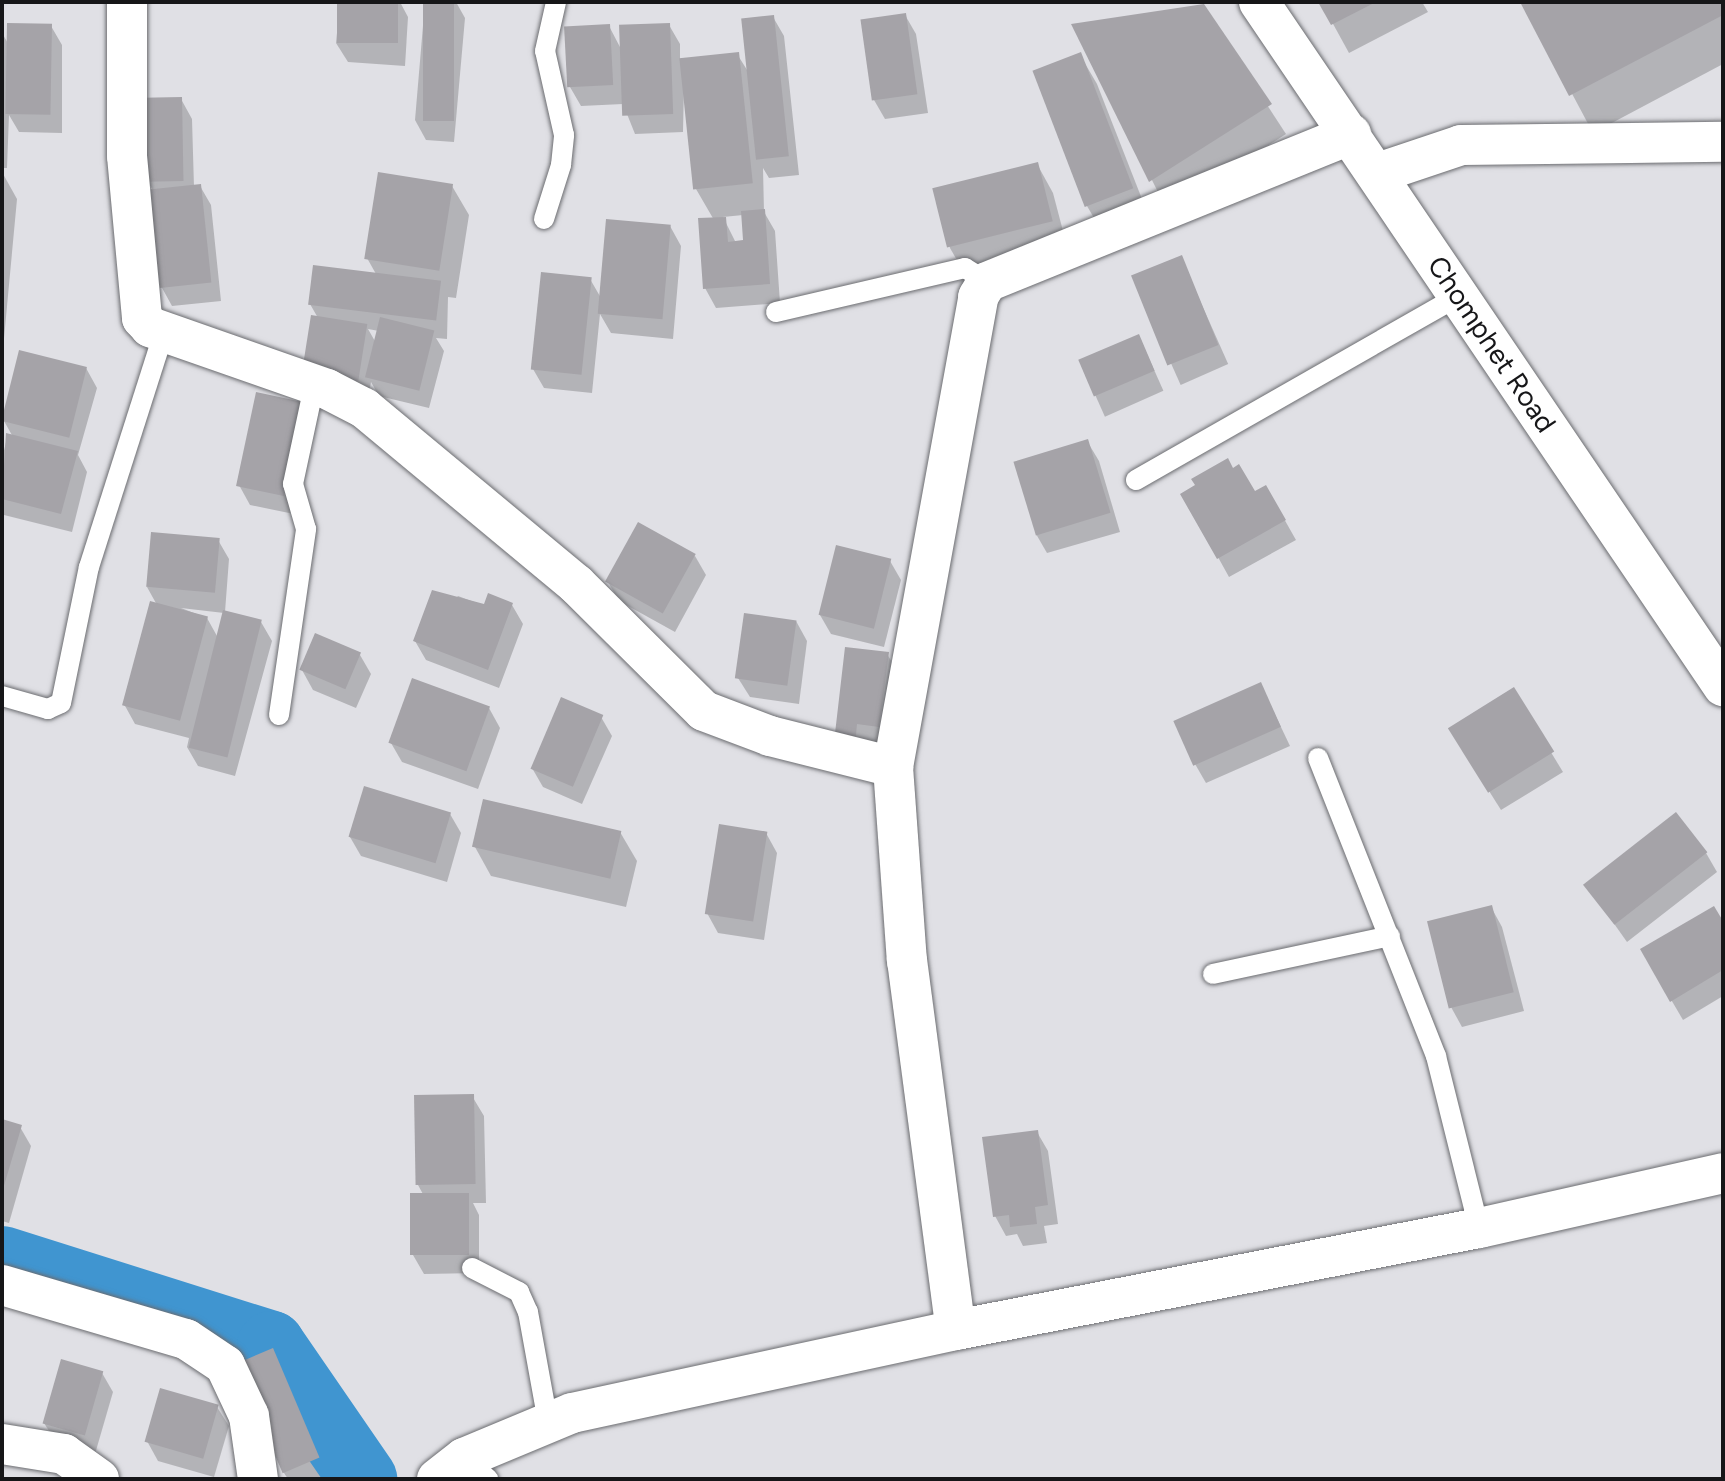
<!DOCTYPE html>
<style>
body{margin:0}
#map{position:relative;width:1725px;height:1481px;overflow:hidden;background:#e0e0e5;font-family:Figtree,sans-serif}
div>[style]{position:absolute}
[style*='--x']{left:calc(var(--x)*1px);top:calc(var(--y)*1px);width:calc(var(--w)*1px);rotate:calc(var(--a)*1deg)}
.shadow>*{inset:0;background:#0003;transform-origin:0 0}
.river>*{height:68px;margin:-34px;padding:0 34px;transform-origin:34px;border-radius:34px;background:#4095d0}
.building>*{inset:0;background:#a5a3a8;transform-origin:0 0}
.roads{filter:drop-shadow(0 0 2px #6b6c70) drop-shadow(0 0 2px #6b6c70)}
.service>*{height:20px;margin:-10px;padding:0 10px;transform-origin:10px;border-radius:10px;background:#fff}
.minor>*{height:40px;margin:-20px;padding:0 20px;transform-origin:20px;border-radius:20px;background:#fff}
span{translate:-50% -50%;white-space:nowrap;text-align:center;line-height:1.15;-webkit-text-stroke:6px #fff;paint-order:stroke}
.street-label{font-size:28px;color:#161618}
.frame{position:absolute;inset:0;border:4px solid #161618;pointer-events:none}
</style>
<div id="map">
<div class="shadow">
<i style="clip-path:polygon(340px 2px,400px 2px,408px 17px,405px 66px,348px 62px,336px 43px)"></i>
<i style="clip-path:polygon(425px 2px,456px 2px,465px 18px,454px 142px,426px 140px,415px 120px)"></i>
<i style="clip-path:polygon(1321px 2px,1422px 2px,1428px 12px,1349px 53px)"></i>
<i style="clip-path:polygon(1523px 2px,1723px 2px,1723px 64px,1593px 133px)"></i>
<i style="clip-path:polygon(1203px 7px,1286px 134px,1167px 210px,1074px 25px)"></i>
<i style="clip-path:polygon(905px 15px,916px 34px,928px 113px,885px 119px,874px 100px)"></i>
<i style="clip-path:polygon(evenodd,773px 17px,784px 36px,799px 175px,769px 178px,763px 168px,764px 212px,775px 231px,780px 303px,716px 308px,705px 288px,714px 220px,696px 189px,684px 84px,683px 132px,635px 134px,623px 104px,581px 106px,570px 87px,609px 26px,621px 49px,669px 25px,680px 44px,680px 59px,737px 54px,749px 73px,773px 17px,743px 215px,745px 242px,736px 243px,723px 217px,743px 215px)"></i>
<i style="clip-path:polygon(51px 26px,62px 45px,62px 133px,19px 132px,9px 115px,7px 168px,2px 168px,2px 33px,9px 45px)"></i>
<i style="clip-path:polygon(1080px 55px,1097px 84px,1149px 217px,1104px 235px,1087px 206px)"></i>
<i style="clip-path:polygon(181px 99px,192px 119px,194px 187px,200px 186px,211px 205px,221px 301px,172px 306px,161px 286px,153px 190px,147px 181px)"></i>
<i style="clip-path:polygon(1037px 164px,1053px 193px,1068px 250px,966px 276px,950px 248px,934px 190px)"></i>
<i style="clip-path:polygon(2px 172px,17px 199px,2px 360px)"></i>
<i style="clip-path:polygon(evenodd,452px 186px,469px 215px,456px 298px,448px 297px,447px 339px,436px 338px,444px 351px,429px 408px,379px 396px,371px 382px,368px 399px,315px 391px,318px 318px,310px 304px,376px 274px,367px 258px,452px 186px,368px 329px,379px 331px,376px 343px,368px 329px)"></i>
<i style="clip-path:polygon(670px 226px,681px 246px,673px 339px,611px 333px,600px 314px,592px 393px,544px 388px,533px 369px,590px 279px,601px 298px)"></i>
<i style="left:1181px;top:258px;width:116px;height:52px;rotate:66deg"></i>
<i style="left:1139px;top:336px;width:60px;height:64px;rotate:66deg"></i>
<i style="clip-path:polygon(86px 368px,97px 388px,78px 455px,87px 472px,72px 532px,4px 515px,2px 458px,8px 435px,13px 437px,4px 421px)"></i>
<i style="clip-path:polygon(258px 394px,294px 514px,250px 505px,239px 485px)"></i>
<i style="clip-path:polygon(1087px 441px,1099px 461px,1120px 532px,1047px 553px,1036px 534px)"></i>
<i style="clip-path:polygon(1266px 487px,1296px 540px,1229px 577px,1183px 494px,1254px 494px)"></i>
<i style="clip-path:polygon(evenodd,218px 540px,229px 559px,225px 612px,261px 622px,272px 641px,235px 776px,198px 766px,187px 747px,189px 738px,135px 724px,124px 704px,157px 605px,147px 587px,218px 540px,181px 608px,224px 613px,217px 636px,207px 618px,181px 608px)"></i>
<i style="clip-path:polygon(695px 556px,706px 575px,675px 632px,619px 601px,608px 582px)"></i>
<i style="clip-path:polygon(890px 561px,901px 580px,884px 647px,831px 634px,820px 615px)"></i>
<i style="clip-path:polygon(458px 596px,485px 606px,512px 605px,523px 624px,499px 688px,426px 660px,415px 641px)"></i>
<i style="clip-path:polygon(796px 621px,807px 641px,799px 704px,750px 697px,738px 678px)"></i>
<i style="clip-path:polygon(887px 654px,899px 674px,889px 746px,836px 742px)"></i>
<i style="clip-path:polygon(360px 655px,371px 674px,356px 708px,313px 690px,302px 670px)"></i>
<i style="clip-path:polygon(1261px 685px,1290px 746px,1206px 783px,1195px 764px)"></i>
<i style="clip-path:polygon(1513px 690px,1563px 772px,1501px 810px,1462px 748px)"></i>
<i style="clip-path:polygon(489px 708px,500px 728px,478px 789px,402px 762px,391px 743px)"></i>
<i style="clip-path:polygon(601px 717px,612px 736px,582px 804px,543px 787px,532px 768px)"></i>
<i style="clip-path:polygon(450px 814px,461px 833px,447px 882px,361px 856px,350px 837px)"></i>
<i style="clip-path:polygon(620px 832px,637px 861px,626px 907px,491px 876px,475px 847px)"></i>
<i style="clip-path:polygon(766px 833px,777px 853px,764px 940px,718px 933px,707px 913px)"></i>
<i style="clip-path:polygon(1706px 853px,1717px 872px,1627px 942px,1586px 884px)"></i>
<i style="clip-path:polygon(1491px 907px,1502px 927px,1524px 1011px,1462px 1027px,1451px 1007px)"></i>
<i style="clip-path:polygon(1723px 924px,1723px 996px,1683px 1020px,1642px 950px)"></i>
<i style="clip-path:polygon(472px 1096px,484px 1116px,486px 1203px,473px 1203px,479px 1215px,479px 1273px,424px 1274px,413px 1255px,424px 1196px,418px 1185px)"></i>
<i style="clip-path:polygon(2px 1121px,20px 1127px,31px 1146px,9px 1223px,2px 1221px)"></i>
<i style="clip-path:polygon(1037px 1132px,1048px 1151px,1058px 1224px,1044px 1226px,1047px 1243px,1023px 1246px,1017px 1234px,1006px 1236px,995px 1216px)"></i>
<i style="clip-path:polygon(272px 1351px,283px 1370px,329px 1478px,288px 1479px,284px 1473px)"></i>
<i style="clip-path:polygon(102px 1373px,113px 1392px,95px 1454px,56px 1442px,44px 1423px)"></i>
<i style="clip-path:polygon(217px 1407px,229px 1426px,214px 1477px,158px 1461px,147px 1441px)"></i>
</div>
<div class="river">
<i style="--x:2;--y:1260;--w:282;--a:17.5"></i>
<i style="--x:271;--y:1345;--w:163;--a:55.5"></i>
</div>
<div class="building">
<i style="left:337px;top:2px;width:61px;height:41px"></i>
<i style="left:423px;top:2px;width:31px;height:119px"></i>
<i style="clip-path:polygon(1318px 2px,1376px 2px,1331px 25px)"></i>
<i style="clip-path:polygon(1520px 2px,1723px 2px,1723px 15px,1569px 96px)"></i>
<i style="clip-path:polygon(1204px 4px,1272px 104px,1149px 182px,1071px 24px)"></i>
<i style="left:906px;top:13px;width:82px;height:46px;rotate:82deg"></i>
<i style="left:774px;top:15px;width:142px;height:33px;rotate:84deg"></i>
<i style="left:7px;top:23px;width:45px;height:91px;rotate:1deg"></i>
<i style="left:670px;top:23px;width:91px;height:51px;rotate:88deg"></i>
<i style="left:610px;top:24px;width:61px;height:46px;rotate:87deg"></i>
<i style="left:739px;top:52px;width:132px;height:60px;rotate:84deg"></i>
<i style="left:1081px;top:52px;width:146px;height:52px;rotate:69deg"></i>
<i style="left:182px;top:97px;width:84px;height:39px;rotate:89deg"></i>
<i style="left:1038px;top:162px;width:61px;height:109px;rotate:76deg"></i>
<i style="left:378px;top:172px;width:76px;height:88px;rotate:9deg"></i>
<i style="left:201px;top:184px;width:99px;height:52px;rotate:84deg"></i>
<i style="clip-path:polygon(765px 209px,770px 284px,703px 289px,698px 218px,726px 217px,728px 242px,743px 240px,741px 211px)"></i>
<i style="left:606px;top:219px;width:65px;height:95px;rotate:5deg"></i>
<i style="left:1182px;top:255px;width:97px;height:55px;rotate:68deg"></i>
<i style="left:313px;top:265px;width:129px;height:40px;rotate:7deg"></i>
<i style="left:541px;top:272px;width:51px;height:98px;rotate:6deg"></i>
<i style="left:311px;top:315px;width:57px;height:58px;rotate:9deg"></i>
<i style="left:380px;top:317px;width:56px;height:62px;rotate:14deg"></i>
<i style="left:1139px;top:334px;width:40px;height:66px;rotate:67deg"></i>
<i style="left:19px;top:350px;width:70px;height:73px;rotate:14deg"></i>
<i style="left:256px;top:392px;width:49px;height:96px;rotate:12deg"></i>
<i style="clip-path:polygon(6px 433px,78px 451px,61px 514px,2px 499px)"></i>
<i style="left:1088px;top:439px;width:77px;height:78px;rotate:73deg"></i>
<i style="clip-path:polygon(1228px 458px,1233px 468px,1239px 464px,1255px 491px,1266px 485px,1286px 520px,1217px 559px,1180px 494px,1195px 485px,1191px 479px)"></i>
<i style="left:638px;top:522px;width:66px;height:68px;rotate:29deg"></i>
<i style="left:151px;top:532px;width:69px;height:55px;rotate:5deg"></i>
<i style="left:836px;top:545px;width:57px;height:72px;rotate:14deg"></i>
<i style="clip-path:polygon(432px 590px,484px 604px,488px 593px,513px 603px,488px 670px,413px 641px)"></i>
<i style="left:150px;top:601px;width:60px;height:108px;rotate:15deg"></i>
<i style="left:223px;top:610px;width:40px;height:142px;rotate:14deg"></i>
<i style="left:744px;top:613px;width:53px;height:66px;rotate:8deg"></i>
<i style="left:315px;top:633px;width:50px;height:40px;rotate:23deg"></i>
<i style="clip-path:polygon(845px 647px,889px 652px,879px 727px,857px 724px,855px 745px,834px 742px)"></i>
<i style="left:412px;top:678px;width:83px;height:69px;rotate:20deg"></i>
<i style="left:1261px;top:682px;width:49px;height:96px;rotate:66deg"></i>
<i style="left:1514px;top:687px;width:76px;height:78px;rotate:58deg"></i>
<i style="left:561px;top:697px;width:46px;height:78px;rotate:23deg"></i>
<i style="left:364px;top:786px;width:91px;height:53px;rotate:17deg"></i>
<i style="left:483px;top:799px;width:142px;height:49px;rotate:13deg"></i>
<i style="left:1676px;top:812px;width:51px;height:118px;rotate:52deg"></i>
<i style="left:719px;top:824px;width:49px;height:91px;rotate:9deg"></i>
<i style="left:1492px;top:905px;width:90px;height:67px;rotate:76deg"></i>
<i style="clip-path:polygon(1714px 906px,1723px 921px,1723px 970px,1670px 1002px,1640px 949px)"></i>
<i style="left:474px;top:1094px;width:90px;height:60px;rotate:89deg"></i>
<i style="clip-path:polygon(2px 1119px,22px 1125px,3px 1189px,2px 1189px)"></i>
<i style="clip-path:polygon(1038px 1130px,1048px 1205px,1035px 1207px,1037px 1224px,1010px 1227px,1009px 1215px,993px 1217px,982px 1137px)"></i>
<i style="left:469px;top:1193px;width:62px;height:59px;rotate:90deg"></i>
<i style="left:273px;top:1348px;width:119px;height:40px;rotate:67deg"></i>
<i style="left:61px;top:1359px;width:44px;height:67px;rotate:16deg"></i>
<i style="left:160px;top:1388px;width:61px;height:56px;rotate:16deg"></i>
</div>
<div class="roads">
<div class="service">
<i style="--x:544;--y:219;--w:57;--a:-72.5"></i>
<i style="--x:561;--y:165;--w:30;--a:-84"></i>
<i style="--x:564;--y:135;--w:86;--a:-102.7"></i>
<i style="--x:545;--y:51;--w:50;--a:-77.3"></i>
<i style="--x:776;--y:312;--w:194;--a:-13.1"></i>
<i style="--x:965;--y:268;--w:26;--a:32"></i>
<i style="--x:1136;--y:480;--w:373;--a:-29.7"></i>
<i style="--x:2;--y:696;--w:48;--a:15.8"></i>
<i style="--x:48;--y:709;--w:14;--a:-25"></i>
<i style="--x:61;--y:703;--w:139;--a:-78.4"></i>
<i style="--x:89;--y:567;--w:244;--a:-72.3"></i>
<i style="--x:279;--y:715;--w:188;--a:-81.7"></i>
<i style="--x:306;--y:529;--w:47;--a:-106.1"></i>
<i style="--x:293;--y:484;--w:100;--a:-77.9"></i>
<i style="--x:1318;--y:758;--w:321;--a:68.4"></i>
<i style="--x:1436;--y:1056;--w:177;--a:76"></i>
<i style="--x:1213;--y:974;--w:181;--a:-12.1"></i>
<i style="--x:472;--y:1268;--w:53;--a:27.1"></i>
<i style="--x:519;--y:1292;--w:22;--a:66"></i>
<i style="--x:528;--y:1312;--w:112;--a:79.7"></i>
<i style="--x:464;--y:1458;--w:32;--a:41"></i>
</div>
<div class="minor">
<i style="--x:127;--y:2;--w:154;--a:90"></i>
<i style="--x:127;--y:156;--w:163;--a:84.7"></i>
<i style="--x:142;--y:318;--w:12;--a:48"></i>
<i style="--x:150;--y:327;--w:188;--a:19.3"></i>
<i style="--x:327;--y:389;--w:42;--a:27.2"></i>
<i style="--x:364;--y:408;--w:276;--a:39.7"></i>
<i style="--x:576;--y:584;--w:180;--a:44.8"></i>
<i style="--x:704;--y:711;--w:71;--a:20.7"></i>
<i style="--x:770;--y:736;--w:127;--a:14.1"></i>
<i style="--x:893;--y:767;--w:194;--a:85.9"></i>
<i style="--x:907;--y:960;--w:373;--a:82.5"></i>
<i style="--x:1259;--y:2;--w:827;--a:55.85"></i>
<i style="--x:1378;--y:173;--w:88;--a:-18.6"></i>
<i style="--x:1461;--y:145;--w:262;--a:-0.7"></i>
<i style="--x:893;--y:767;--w:478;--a:-79.7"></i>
<i style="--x:978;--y:297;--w:17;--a:-59"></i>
<i style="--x:987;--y:282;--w:393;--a:-22.1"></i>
<i style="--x:2;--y:1285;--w:192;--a:16.4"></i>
<i style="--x:186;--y:1339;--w:47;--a:33.7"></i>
<i style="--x:225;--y:1365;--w:56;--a:64.8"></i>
<i style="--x:249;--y:1416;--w:64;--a:81.9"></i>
<i style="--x:2;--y:1444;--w:63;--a:9.2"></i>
<i style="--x:64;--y:1454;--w:43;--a:35.5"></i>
<i style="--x:437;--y:1479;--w:34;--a:-38"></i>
<i style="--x:464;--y:1458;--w:117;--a:-22.6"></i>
<i style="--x:572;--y:1413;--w:393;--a:-12.2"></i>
<i style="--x:956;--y:1330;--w:533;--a:-11.04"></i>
<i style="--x:1479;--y:1228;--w:250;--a:-12.7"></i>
</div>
</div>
<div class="street-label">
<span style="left:1492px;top:344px;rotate:56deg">Chomphet Road</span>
</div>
<div class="frame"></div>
</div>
